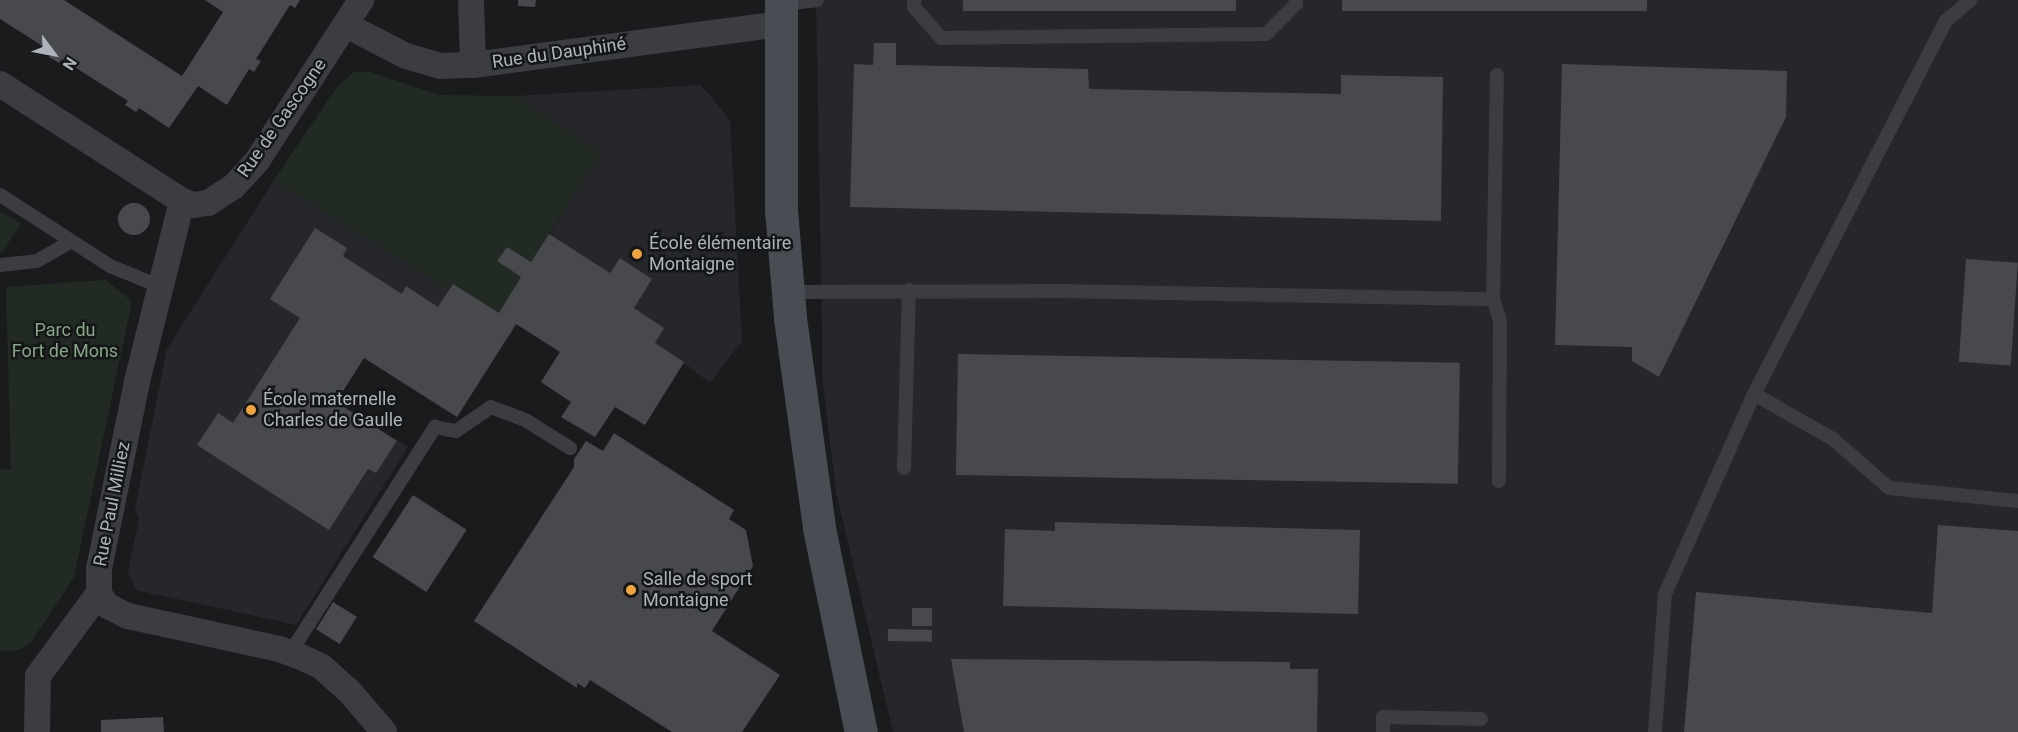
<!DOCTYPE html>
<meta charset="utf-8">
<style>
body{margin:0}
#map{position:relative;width:2018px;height:732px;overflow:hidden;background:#1a1b1d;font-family:Roboto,sans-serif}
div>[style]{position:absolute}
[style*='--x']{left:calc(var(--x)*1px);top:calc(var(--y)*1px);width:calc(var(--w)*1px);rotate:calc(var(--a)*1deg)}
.built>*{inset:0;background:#26272a}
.green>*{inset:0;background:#222b23}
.building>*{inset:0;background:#47494d;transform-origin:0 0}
.round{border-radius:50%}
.lane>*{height:14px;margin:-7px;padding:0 7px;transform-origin:7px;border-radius:7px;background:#3b3d42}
.street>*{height:26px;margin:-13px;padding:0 13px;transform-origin:13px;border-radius:13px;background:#3b3d42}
.secondary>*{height:33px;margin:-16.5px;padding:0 16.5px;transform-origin:16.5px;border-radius:16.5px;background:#494c52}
.dots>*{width:16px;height:16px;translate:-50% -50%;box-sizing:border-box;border:3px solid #151618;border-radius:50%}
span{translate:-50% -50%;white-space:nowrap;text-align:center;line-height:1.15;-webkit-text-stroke:5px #151618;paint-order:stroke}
.street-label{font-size:18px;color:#adb3bc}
.poi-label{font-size:18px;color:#adb3bc}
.left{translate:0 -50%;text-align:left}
.park-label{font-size:18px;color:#86a785}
.north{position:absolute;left:24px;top:24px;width:60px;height:60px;-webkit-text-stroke:4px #151618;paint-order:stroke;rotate:122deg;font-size:16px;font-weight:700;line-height:24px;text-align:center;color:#adb3bc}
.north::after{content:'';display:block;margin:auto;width:21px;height:27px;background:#adb3bc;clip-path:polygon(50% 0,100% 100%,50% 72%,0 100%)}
</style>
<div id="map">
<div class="built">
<i style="clip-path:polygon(816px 0,2018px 0,2018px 732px,893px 732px,836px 492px,823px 385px)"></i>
<i style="clip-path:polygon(701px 85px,730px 120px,742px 341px,710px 383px,684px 363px,645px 425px,615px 407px,561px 417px,571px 402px,541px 382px,560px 352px,517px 324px,457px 417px,364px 358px,336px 402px,408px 447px,296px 625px,136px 590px,128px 572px,139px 519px,135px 509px,167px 349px,274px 180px,449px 290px,453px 284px,521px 277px,497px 261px,507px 247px,532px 262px,601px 153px,515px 96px)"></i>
</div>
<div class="green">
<i style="clip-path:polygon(354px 72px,370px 72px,440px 95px,515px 96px,601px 153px,531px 262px,507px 247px,497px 261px,521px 277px,499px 313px,453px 284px,449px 290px,274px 180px,337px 87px)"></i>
<i style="clip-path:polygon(0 211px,21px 224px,2px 252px,0 252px)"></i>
<i style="clip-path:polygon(105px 280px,132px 301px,74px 577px,30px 644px,19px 650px,0 651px,0 469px,11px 470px,6px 287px)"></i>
</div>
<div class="building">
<i style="clip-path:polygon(0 0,64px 0,182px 76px,223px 12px,205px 0,300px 0,295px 8px,290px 5px,256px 59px,261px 61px,254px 72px,249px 69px,227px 105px,198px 86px,169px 128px,139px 108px,136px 112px,125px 105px,128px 101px,62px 59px,59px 63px,49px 57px,52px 52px,0 19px)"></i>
<i style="clip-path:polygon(518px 0,536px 0,535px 7px,518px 6px)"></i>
<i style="left:963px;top:0;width:273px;height:11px"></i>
<i style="left:1342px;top:0;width:305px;height:11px"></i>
<i style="clip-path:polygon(874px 43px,896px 43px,896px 65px,1088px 69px,1089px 89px,1341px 94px,1341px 75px,1443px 77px,1441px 221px,850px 207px,854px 64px,873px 65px)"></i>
<i style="clip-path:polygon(1562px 64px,1787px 71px,1786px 117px,1659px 377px,1632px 361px,1632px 347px,1555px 345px)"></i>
<i class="round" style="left:118px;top:203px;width:32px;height:32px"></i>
<i style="clip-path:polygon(315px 228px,347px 248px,343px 256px,402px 294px,406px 286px,438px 307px,453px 284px,499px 313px,521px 277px,497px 261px,507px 247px,531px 262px,549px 234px,610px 273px,620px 258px,652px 279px,634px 308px,664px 328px,655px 343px,684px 362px,645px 425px,615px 407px,595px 437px,561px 417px,571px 402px,541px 382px,560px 352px,516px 324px,457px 417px,364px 358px,336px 402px,397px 441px,376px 473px,368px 469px,329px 530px,197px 445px,218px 413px,233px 423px,300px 318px,270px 299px)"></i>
<i style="left:1966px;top:259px;width:52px;height:103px;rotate:4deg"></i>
<i style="left:958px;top:354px;width:502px;height:121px;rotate:1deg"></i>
<i style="clip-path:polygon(614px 433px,734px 510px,729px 519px,746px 530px,753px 566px,712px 631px,780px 675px,742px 732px,672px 732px,590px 680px,585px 688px,577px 683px,577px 688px,474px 621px,574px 467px,574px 459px,586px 441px,603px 451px)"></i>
<i style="left:413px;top:495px;width:64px;height:74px;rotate:33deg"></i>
<i style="clip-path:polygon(1055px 522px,1360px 530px,1358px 614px,1003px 606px,1005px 529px,1055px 531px)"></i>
<i style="clip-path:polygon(1938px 525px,2018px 531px,2018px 732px,1684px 732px,1696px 592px,1932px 613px)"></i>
<i style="left:333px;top:602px;width:28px;height:32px;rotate:32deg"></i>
<i style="left:912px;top:608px;width:20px;height:18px"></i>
<i style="left:888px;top:629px;width:44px;height:12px;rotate:1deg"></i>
<i style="clip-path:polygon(951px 659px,1290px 662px,1290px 669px,1318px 669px,1317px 732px,964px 732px)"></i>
<i style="clip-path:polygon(163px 717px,164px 732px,101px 732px,101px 720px)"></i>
</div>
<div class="lane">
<i style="--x:914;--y:0;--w:7;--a:90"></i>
<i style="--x:914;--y:7;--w:41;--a:48.9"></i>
<i style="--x:941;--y:38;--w:325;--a:-0.7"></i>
<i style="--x:1266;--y:34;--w:42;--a:-45"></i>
<i style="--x:1296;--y:4;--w:4;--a:-90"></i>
<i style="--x:781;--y:4;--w:36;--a:-6"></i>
<i style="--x:0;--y:195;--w:131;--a:32.8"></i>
<i style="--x:110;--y:266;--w:53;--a:22.2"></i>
<i style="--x:0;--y:265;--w:37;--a:-6"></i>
<i style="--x:37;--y:261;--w:39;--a:-30"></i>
<i style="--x:788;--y:292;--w:273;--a:-0.2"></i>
<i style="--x:1061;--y:291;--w:432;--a:1.1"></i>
<i style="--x:1493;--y:299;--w:224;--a:-89"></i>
<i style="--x:1493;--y:299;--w:23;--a:72"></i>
<i style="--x:1500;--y:321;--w:160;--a:90.4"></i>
<i style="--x:1754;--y:394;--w:91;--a:29.7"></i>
<i style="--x:1833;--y:439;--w:74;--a:41.2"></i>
<i style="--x:1889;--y:488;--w:130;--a:5.8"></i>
<i style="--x:904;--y:468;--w:178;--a:-88.4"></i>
<i style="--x:290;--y:653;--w:269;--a:-57.3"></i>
<i style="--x:435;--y:427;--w:21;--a:11"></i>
<i style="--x:456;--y:431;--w:42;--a:-34.4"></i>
<i style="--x:491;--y:407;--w:39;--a:21"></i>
<i style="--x:527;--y:421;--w:51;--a:32.1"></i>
<i style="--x:1383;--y:732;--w:15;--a:-90"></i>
<i style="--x:1383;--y:717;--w:98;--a:1.2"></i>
<i style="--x:1655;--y:732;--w:138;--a:-85.9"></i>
<i style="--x:1665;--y:594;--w:219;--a:-66"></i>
<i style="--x:1754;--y:394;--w:420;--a:-62.8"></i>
<i style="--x:1946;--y:21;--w:32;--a:-41"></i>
</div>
<div class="street">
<i style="--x:471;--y:0;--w:65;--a:88.2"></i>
<i style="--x:346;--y:25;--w:68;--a:27.3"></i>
<i style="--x:406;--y:56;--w:35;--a:16"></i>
<i style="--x:440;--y:66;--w:33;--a:-2"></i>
<i style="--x:473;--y:65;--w:310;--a:-7.6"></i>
<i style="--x:0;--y:84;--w:216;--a:32.7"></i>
<i style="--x:182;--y:201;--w:12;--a:20"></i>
<i style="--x:193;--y:205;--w:15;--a:-8"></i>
<i style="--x:208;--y:203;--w:30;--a:-33"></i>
<i style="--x:233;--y:187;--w:35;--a:-47"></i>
<i style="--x:257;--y:161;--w:192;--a:-57.1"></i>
<i style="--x:182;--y:201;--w:187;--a:104"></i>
<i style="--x:137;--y:382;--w:190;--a:101.5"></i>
<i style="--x:99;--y:568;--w:25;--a:90"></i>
<i style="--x:99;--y:593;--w:14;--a:60"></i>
<i style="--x:106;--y:605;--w:25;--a:27"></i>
<i style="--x:128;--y:616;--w:155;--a:12.3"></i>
<i style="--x:279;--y:649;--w:23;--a:20"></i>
<i style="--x:301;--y:657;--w:23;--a:25"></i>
<i style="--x:322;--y:667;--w:36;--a:42"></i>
<i style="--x:349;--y:691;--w:54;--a:49.5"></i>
<i style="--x:37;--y:732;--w:56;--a:-89"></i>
<i style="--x:38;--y:676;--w:103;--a:-53.7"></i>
</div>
<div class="secondary">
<i style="--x:781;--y:0;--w:210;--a:90"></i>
<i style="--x:781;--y:210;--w:108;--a:85.2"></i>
<i style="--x:790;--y:318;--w:212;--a:82.1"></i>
<i style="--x:819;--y:528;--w:208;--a:78.4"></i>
</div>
<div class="dots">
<i style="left:637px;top:254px;background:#f1a43e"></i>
<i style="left:251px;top:410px;background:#f1a43e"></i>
<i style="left:631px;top:590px;background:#f1a43e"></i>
</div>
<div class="street-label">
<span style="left:559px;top:53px;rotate:-8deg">Rue du Dauphiné</span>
<span style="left:282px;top:118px;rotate:-55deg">Rue de Gascogne</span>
<span style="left:112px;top:504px;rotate:-79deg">Rue Paul Milliez</span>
</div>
<div class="poi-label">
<span class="left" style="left:649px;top:254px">École élémentaire<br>Montaigne</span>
<span class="left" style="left:263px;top:410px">École maternelle<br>Charles de Gaulle</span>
<span class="left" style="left:643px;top:590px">Salle de sport<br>Montaigne</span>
</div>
<div class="park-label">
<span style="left:65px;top:341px">Parc du<br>Fort de Mons</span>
</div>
<div class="north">N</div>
</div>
